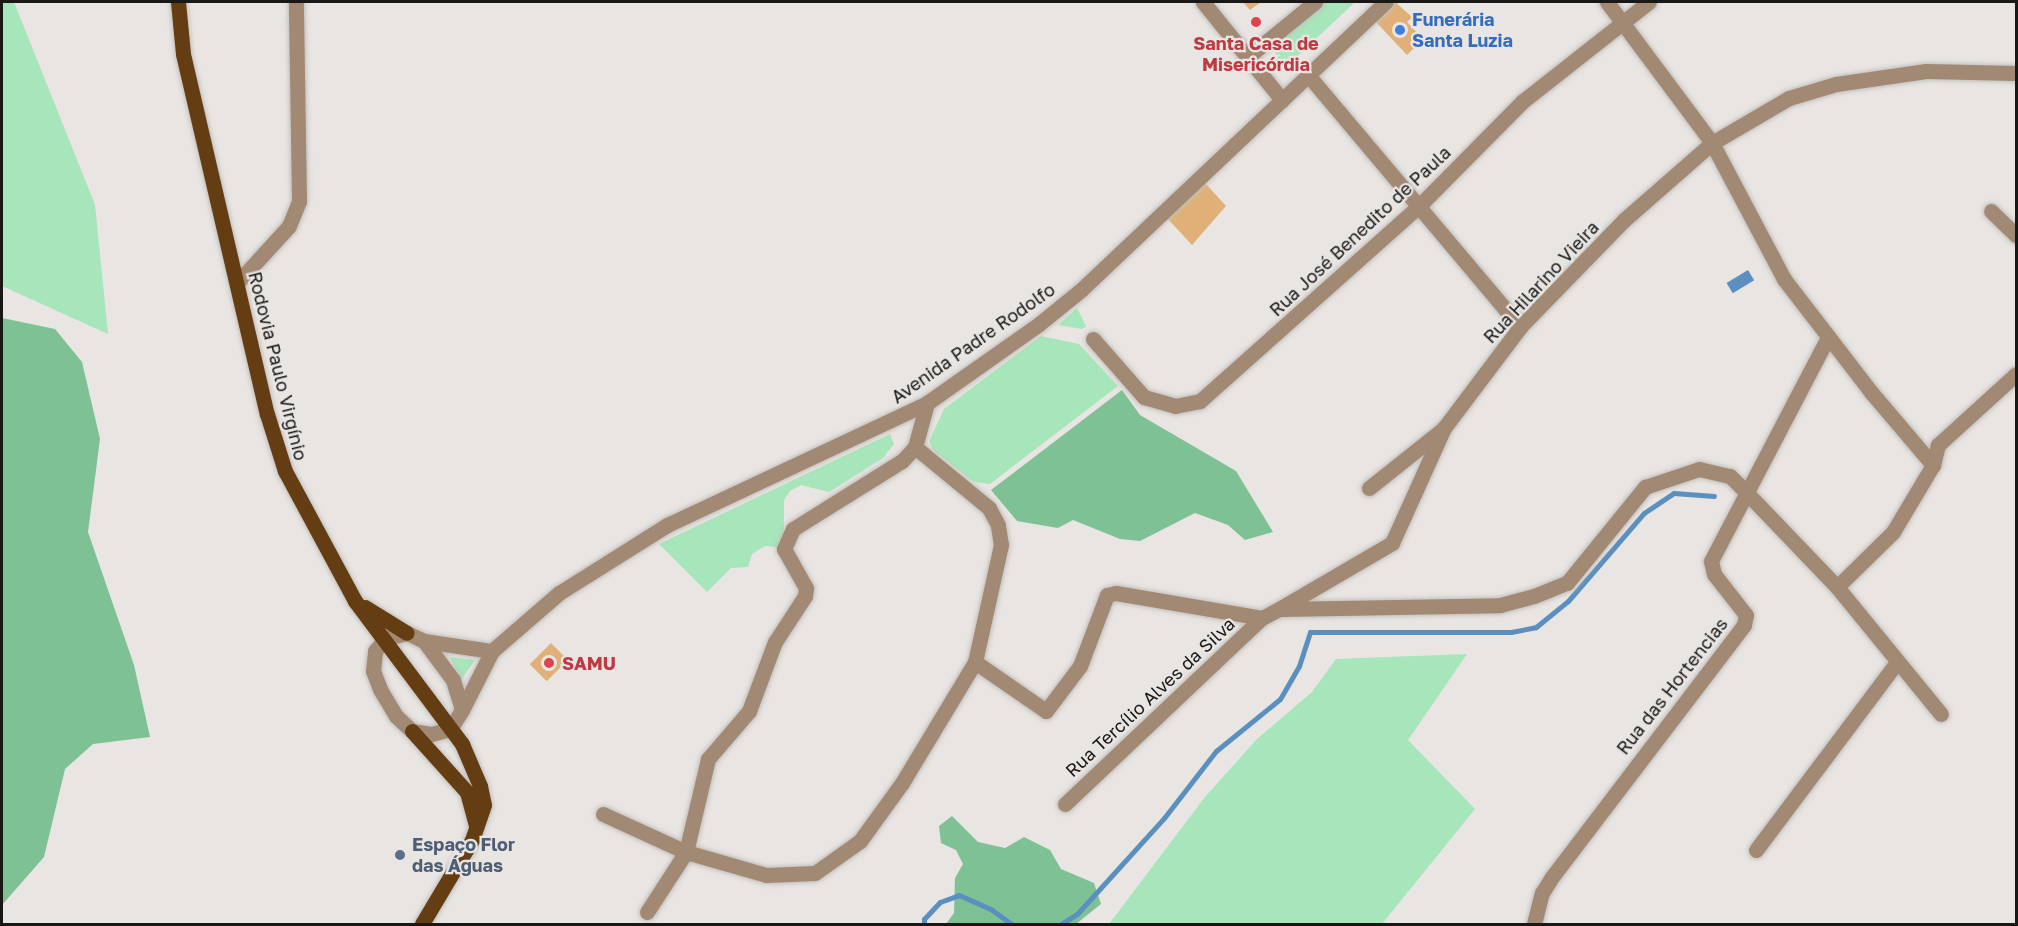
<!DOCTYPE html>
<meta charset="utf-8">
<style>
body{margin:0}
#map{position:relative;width:2018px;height:926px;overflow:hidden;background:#e8e5e2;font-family:"Golos Text",sans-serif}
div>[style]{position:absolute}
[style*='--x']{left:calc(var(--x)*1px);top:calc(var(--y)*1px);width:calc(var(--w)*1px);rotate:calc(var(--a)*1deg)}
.green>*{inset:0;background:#a6e6ba}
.forest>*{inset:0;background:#7ec195}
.water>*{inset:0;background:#5a8fbf;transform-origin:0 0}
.stream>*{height:5px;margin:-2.5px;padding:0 2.5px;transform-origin:2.5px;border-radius:2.5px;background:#5a8fbf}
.building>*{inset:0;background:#e1b078;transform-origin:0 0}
.roads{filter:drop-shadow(0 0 2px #c3c0bd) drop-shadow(0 0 2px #c3c0bd)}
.minor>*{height:15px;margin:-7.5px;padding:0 7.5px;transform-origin:7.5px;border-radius:7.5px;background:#a18974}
.major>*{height:15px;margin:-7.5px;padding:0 7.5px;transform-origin:7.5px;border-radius:7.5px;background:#653d13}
.dots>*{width:16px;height:16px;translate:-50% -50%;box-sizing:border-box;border:3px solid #e8e5e2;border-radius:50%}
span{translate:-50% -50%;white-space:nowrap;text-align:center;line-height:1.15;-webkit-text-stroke:4.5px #e8e5e2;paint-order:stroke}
.shop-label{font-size:18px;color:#366cbe;font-weight:700}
.left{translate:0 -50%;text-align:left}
.health-label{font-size:18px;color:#be3a42;font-weight:700}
.street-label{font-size:18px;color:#191817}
.service-label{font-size:18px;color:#4e5e75;font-weight:700}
.frame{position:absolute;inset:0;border:3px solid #191817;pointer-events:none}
</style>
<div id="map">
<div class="green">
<i style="clip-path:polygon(2px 2px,14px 2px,95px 205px,108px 334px,2px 286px)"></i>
<i style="clip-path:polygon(1325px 2px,1355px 2px,1288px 65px,1277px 62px,1274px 46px)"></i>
<i style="clip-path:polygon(1077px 308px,1086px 326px,1082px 329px,1058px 325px)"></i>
<i style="clip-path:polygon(1041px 336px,1079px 344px,1118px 386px,990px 484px,974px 482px,933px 450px,929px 441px,944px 409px)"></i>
<i style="clip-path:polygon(890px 434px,894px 444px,883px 458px,829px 492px,801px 485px,790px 491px,784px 500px,784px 538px,777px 547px,765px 546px,752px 554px,748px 567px,731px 568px,707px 592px,659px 544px)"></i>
<i style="clip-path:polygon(1467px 654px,1408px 740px,1475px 809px,1382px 924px,1109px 924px,1205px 797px,1257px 739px,1312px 692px,1336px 659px)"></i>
<i style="clip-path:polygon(450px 657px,475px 660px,461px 680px)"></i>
</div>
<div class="forest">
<i style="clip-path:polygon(2px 318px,55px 329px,82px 362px,100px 439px,88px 532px,134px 665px,150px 737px,93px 744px,65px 769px,44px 857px,2px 905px)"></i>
<i style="clip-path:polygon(1122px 390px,1140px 415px,1236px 471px,1273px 532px,1245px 540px,1228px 525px,1195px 513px,1140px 541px,1120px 539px,1073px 520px,1058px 528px,1017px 521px,991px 490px)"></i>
<i style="clip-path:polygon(952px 816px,978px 842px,1005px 848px,1024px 837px,1050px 850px,1061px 869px,1094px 883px,1101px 904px,1076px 924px,946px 924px,954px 913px,955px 878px,963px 864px,956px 850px,941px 843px,939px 826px)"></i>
</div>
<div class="water">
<i style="left:1748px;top:270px;width:12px;height:25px;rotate:59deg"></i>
</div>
<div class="stream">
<i style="--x:924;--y:924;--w:5;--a:-90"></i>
<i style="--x:924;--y:919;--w:23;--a:-47"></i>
<i style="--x:940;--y:902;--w:20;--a:-20"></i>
<i style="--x:959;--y:895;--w:36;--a:24"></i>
<i style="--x:992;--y:910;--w:24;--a:36"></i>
<i style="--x:1061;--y:924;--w:19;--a:-32"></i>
<i style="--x:1077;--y:914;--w:130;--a:-47.8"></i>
<i style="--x:1164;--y:818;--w:85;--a:-52.2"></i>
<i style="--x:1216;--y:751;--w:82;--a:-39.1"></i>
<i style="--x:1280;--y:699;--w:38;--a:-60"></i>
<i style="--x:1299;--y:666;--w:36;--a:-72"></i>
<i style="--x:1310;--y:632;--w:201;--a:0"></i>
<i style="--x:1511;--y:632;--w:25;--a:-11"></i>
<i style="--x:1536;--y:627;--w:41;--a:-39.1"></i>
<i style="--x:1568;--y:601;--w:116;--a:-49.2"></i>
<i style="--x:1644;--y:513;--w:36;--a:-34"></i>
<i style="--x:1674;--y:493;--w:40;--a:4.3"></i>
</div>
<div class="building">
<i style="clip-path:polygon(1243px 2px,1261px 2px,1250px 10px)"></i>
<i style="clip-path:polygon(1395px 2px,1412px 17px,1407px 22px,1423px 39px,1407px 55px,1375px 21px)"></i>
<i style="clip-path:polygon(1205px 183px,1226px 206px,1192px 245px,1167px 218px)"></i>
<i style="left:551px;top:643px;width:24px;height:30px;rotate:45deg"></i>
</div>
<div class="roads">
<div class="minor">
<i style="--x:1203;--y:2;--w:126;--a:51.1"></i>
<i style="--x:1607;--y:2;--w:176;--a:53.3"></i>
<i style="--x:1712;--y:143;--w:154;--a:62.1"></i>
<i style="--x:1784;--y:279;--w:143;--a:52.4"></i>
<i style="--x:1871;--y:392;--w:96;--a:49.7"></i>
<i style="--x:1250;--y:55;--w:84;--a:-39.2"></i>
<i style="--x:1308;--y:75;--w:329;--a:49.9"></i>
<i style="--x:1991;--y:211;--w:35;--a:44"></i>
<i style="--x:237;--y:283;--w:77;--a:-47.6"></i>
<i style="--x:289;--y:226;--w:27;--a:-68"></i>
<i style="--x:299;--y:201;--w:199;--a:-90.9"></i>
<i style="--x:1093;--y:339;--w:77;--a:48.7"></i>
<i style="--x:1144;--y:397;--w:32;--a:16"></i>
<i style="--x:1175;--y:406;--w:25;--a:-11"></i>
<i style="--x:1200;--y:401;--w:295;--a:-41.7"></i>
<i style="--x:1420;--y:205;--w:146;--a:-45.3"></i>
<i style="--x:1523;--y:101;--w:160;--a:-38.2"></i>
<i style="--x:1369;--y:488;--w:93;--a:-38.5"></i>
<i style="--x:1837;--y:587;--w:78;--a:-44.5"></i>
<i style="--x:1893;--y:532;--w:78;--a:-59.2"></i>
<i style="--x:1933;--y:465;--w:21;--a:-76"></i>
<i style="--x:1938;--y:445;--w:105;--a:-42.3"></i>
<i style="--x:1280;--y:609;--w:220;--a:-1"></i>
<i style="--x:1500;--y:605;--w:35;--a:-15"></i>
<i style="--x:1534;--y:596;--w:35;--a:-22"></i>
<i style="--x:1567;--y:583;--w:124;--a:-50.9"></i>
<i style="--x:1645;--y:487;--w:57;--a:-18.4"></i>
<i style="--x:1699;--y:469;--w:32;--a:13"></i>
<i style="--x:1730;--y:476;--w:21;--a:45"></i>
<i style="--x:1745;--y:491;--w:133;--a:46.2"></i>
<i style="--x:1837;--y:587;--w:164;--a:50.7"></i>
<i style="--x:407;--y:633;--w:19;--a:25"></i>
<i style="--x:424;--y:641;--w:49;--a:53.4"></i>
<i style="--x:453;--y:680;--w:31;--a:73"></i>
<i style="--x:462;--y:710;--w:22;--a:122"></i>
<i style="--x:450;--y:729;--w:20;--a:165"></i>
<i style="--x:431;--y:734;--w:19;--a:-171"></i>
<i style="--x:412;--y:731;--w:22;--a:-137"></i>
<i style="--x:396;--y:716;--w:31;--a:-121"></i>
<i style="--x:380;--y:689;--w:19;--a:-111"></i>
<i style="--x:373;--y:671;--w:20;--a:-84"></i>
<i style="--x:375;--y:651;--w:17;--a:-50"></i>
<i style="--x:386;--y:638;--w:22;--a:-13"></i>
<i style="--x:424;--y:641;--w:69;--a:8.4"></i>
<i style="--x:975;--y:662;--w:86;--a:34.6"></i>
<i style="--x:1046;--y:711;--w:56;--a:-52.9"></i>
<i style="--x:1080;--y:666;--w:76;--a:-69.2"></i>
<i style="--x:1107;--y:595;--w:9;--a:-13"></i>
<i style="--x:1116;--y:593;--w:148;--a:9.7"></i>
<i style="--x:1262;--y:618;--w:19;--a:-28"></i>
<i style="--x:1279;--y:609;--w:131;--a:-30.3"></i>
<i style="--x:1392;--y:543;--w:126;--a:-65.7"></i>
<i style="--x:1444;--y:428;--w:126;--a:-53"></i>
<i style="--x:1520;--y:327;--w:149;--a:-45.8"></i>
<i style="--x:1624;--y:220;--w:117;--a:-41.2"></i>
<i style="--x:1712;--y:143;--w:89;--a:-30.3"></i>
<i style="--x:1789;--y:98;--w:49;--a:-16.6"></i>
<i style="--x:1836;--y:84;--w:91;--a:-8.2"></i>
<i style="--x:1926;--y:71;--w:90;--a:1.3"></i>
<i style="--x:462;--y:710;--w:66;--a:-63"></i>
<i style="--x:492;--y:651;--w:89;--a:-40.9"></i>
<i style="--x:559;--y:593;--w:128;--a:-32.2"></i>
<i style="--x:667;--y:525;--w:287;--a:-25.1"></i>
<i style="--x:927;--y:403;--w:137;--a:-35.2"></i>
<i style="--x:1039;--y:324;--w:55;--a:-39.1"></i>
<i style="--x:1082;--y:289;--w:418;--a:-43.4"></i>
<i style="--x:1065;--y:804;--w:271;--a:-43.4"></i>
<i style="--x:603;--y:814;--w:91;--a:24.6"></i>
<i style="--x:686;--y:852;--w:83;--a:16"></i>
<i style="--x:766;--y:875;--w:49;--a:-2.3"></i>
<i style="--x:815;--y:873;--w:55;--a:-35.4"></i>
<i style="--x:860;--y:841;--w:72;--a:-54.1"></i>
<i style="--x:902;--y:783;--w:141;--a:-58.9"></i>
<i style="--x:975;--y:662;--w:120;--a:-77.5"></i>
<i style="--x:1001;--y:545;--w:20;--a:-99"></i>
<i style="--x:998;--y:525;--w:19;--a:-118"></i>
<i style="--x:989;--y:508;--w:96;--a:-140.5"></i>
<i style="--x:1756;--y:850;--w:235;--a:-53.1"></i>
<i style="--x:647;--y:912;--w:72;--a:-57"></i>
<i style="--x:686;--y:852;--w:96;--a:-76.7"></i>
<i style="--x:708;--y:759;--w:63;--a:-49.5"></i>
<i style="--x:749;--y:711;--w:74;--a:-69.4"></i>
<i style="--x:775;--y:642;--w:55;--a:-56.9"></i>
<i style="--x:805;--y:596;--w:8;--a:-83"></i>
<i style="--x:806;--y:588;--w:45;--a:-119.4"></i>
<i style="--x:784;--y:549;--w:22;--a:-66"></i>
<i style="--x:793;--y:529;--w:128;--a:-32"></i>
<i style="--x:902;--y:461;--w:19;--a:-47"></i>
<i style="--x:915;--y:447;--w:46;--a:-74.7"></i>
<i style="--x:1534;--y:924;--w:32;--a:-76"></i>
<i style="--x:1542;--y:893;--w:19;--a:-58"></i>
<i style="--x:1552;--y:877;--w:317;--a:-52.7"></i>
<i style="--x:1744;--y:625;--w:10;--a:-79"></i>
<i style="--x:1746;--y:615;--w:52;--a:-128"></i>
<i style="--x:1714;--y:574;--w:13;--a:-103"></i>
<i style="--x:1711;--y:561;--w:253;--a:-62.4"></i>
</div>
<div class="major">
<i style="--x:178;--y:2;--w:52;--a:84.5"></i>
<i style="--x:183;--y:54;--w:370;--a:76.9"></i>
<i style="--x:267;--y:414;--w:60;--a:72.5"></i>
<i style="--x:285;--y:471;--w:148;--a:61.7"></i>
<i style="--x:355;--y:601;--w:179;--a:53.2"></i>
<i style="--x:462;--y:744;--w:46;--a:66.8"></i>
<i style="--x:480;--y:786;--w:19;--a:78"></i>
<i style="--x:484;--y:805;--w:37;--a:109"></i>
<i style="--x:472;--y:840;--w:98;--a:120.8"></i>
<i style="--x:365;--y:607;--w:49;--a:31.8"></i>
<i style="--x:412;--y:731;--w:82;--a:48"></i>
<i style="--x:467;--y:792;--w:34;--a:75"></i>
</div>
</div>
<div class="dots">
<i style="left:1256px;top:22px;background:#e0444e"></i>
<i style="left:1400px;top:30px;background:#3f7fe0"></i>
<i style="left:549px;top:663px;background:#e0444e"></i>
<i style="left:400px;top:855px;background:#5c6f8a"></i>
</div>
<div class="shop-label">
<span class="left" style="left:1412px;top:30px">Funerária<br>Santa Luzia</span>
</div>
<div class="health-label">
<span style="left:1256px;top:54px">Santa Casa de<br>Misericórdia</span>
<span class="left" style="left:562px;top:663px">SAMU</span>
</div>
<div class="street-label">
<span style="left:1360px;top:231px;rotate:-43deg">Rua José Benedito de Paula</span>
<span style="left:1541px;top:282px;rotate:-47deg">Rua Hilarino Vieira</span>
<span style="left:973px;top:343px;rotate:-35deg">Avenida Padre Rodolfo</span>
<span style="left:278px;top:366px;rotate:76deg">Rodovia Paulo Virgínio</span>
<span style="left:1672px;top:686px;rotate:-52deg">Rua das Hortencias</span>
<span style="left:1150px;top:697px;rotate:-43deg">Rua Tercílio Alves da Silva</span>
</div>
<div class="service-label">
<span class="left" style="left:412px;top:855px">Espaço Flor<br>das Águas</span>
</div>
<div class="frame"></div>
</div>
